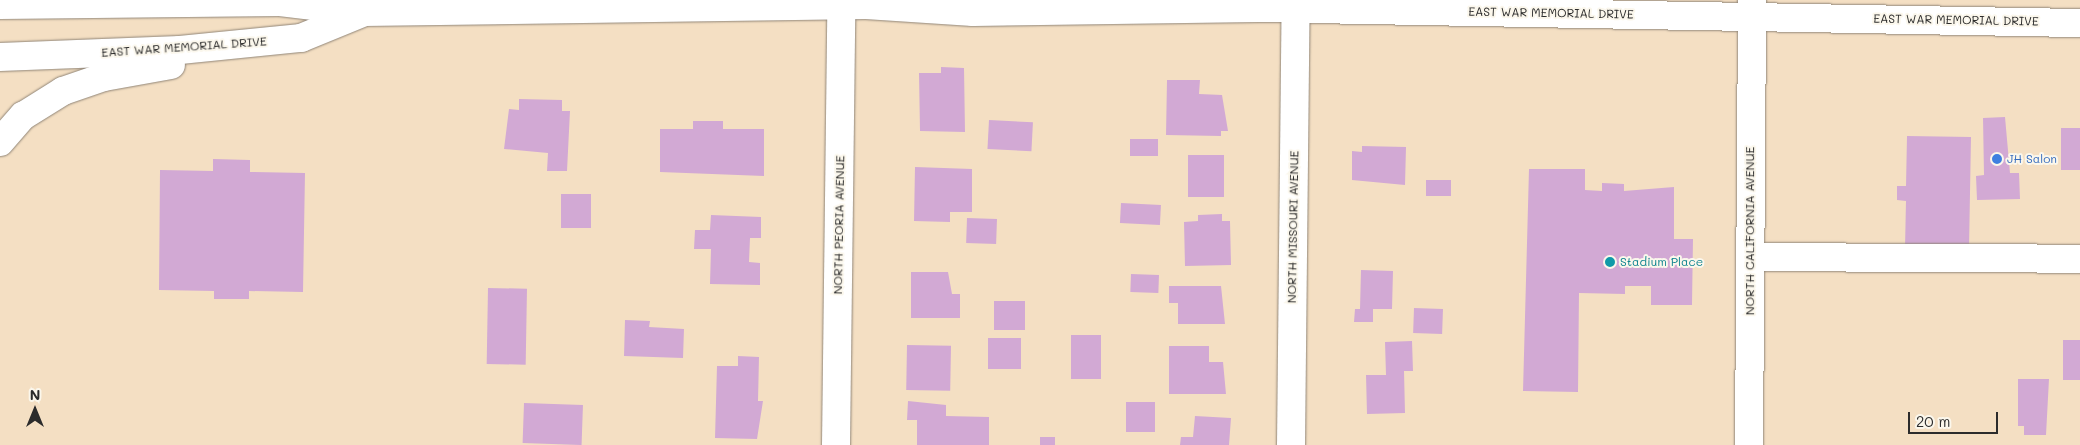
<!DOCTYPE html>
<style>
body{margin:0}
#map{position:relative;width:2080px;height:445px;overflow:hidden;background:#f4dfc3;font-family:Mali,sans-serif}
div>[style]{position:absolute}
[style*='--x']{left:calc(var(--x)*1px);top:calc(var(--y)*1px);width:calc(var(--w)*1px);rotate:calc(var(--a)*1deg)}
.building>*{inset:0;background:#d2a9d4;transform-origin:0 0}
.roads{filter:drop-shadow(0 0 1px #908577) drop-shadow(0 0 1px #908577)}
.minor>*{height:28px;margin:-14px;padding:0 14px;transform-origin:14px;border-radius:14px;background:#fff}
.highway>*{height:28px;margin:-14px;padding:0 14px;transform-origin:14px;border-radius:14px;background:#fff}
.dots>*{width:14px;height:14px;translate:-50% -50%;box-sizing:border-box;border:2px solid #fbf7ec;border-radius:50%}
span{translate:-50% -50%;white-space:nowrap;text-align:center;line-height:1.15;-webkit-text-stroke:4px #fbf7ec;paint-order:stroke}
.street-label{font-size:12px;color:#2b2b2b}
.shop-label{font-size:12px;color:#366cbe}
.left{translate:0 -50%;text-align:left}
.culture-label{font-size:12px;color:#0d838f}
.north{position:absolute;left:10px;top:385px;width:50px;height:50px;-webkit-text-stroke:4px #fbf7ec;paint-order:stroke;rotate:0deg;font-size:14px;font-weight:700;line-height:20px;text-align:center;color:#2b2b2b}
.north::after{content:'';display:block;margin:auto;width:18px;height:22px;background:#2b2b2b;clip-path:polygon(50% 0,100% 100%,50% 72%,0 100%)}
.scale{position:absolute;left:1908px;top:412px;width:90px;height:22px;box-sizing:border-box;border:2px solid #2b2b2b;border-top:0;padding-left:6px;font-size:15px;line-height:18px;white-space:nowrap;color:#2b2b2b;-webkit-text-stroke:4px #fbf7ec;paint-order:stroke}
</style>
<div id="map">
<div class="building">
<i style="clip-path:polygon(941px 67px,964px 68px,965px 132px,920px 131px,919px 73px,941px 73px)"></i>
<i style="clip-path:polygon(1167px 80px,1200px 80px,1199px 94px,1222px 95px,1228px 131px,1221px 131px,1221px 136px,1166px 135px)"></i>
<i style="clip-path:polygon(519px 99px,562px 100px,562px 111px,570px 111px,567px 171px,547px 171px,548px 153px,504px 149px,509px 109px,519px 110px)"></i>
<i style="clip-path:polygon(2005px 117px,2010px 173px,2019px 173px,2020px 199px,1977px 200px,1976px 176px,1984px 175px,1983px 118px)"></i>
<i style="left:989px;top:120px;width:44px;height:29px;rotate:3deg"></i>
<i style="clip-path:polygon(693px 121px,723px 121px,723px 129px,764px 129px,764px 176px,660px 172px,660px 129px,693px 129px)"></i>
<i style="left:2061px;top:128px;width:19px;height:42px"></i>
<i style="clip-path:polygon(1907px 136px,1971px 137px,1969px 249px,1905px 248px,1906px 201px,1897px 200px,1897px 186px,1906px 186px)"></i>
<i style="left:1130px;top:139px;width:28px;height:17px"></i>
<i style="clip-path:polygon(1362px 146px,1406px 147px,1405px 185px,1352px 180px,1352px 151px,1362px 152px)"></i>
<i style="left:1188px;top:155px;width:36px;height:42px"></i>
<i style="clip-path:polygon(213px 159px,250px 160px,250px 172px,305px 173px,303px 292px,249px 291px,249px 299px,214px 299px,214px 291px,159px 290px,160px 170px,213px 171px)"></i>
<i style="clip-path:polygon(915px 167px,972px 169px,972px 212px,950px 212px,950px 222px,914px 221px)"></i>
<i style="clip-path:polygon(1529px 169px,1585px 169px,1585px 190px,1602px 191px,1602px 183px,1624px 184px,1624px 191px,1674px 187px,1674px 239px,1693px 239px,1692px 305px,1651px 305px,1651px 286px,1625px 286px,1625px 294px,1579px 293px,1578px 392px,1523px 391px)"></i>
<i style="left:1426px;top:180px;width:25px;height:16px"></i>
<i style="left:561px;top:194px;width:30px;height:34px"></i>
<i style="left:1121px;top:203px;width:40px;height:20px;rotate:3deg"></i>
<i style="clip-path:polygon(1222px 214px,1222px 221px,1230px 221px,1231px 265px,1185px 266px,1184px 222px,1198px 221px,1198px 215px)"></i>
<i style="clip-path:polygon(711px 215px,761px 217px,761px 238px,750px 238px,749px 262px,760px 263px,760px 285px,710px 284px,711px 249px,694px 249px,695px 230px,710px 230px)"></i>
<i style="left:967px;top:218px;width:30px;height:25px;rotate:2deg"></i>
<i style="clip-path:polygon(1361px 270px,1393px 271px,1392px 309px,1373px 309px,1373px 322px,1354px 322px,1355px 309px,1360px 309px)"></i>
<i style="clip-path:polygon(911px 272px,948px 272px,952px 294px,960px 294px,960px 318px,911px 318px)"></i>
<i style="left:1131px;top:274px;width:28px;height:18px;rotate:2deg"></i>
<i style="clip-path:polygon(1169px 286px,1221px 286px,1225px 324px,1178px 324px,1178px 303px,1169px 303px)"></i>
<i style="left:488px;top:288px;width:39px;height:76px;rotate:1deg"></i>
<i style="left:994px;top:301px;width:31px;height:29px"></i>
<i style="left:1414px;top:308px;width:29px;height:25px;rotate:2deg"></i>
<i style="clip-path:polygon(625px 320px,650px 321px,649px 327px,684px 329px,683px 358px,624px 356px)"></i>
<i style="left:1071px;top:335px;width:30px;height:44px"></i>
<i style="left:988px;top:338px;width:33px;height:31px"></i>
<i style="left:2063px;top:340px;width:17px;height:40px"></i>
<i style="clip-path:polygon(1412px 341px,1413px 371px,1404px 371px,1405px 413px,1367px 414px,1366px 375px,1386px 375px,1385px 342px)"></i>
<i style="left:907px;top:345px;width:44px;height:45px;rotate:1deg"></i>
<i style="clip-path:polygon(1169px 346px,1209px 346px,1209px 362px,1223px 362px,1226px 394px,1169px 394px)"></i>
<i style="clip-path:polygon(738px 356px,759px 357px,758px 401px,763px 401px,757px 439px,715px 438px,717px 366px,738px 366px)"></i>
<i style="clip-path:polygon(2018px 379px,2049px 379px,2046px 435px,2024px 435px,2024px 426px,2018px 426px)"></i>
<i style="clip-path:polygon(908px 401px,946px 405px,946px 416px,989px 417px,989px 445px,917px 445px,917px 420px,907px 420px)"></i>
<i style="left:1126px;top:402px;width:29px;height:30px"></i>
<i style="left:524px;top:403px;width:59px;height:40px;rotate:2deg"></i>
<i style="clip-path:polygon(1195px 416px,1231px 418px,1229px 445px,1180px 445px,1181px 437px,1193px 437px)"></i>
<i style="left:1040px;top:437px;width:15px;height:8px"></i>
</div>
<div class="roads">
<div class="minor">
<i style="--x:1750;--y:257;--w:330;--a:0.3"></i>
<i style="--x:836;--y:445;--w:439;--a:-89.3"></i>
<i style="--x:1291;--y:445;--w:445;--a:-89.4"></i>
<i style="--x:1749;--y:445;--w:445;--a:-89.6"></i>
</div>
<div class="highway">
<i style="--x:0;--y:5;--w:280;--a:-0.6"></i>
<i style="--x:280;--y:2;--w:84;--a:6.9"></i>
<i style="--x:363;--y:12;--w:503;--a:-0.8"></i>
<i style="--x:866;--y:5;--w:107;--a:3.7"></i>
<i style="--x:973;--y:12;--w:285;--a:-0.8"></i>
<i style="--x:1258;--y:8;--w:822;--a:1.05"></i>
<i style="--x:0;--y:57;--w:180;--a:-2.2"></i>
<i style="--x:180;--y:50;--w:122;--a:-5.7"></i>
<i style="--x:301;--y:38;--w:66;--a:-22.3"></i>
<i style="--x:0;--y:142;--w:35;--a:-49"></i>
<i style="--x:23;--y:116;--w:47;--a:-32"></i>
<i style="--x:63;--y:91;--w:43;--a:-18.9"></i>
<i style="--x:104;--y:77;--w:68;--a:-10.2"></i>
</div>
</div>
<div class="dots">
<i style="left:1997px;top:159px;background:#3f7fe0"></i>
<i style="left:1610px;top:262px;background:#0f9aa8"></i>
</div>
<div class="street-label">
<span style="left:1551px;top:13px;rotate:1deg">EAST WAR MEMORIAL DRIVE</span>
<span style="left:1956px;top:20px;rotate:1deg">EAST WAR MEMORIAL DRIVE</span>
<span style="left:184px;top:47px;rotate:-4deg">EAST WAR MEMORIAL DRIVE</span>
<span style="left:839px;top:225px;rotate:-89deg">NORTH PEORIA AVENUE</span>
<span style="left:1293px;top:227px;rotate:-89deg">NORTH MISSOURI AVENUE</span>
<span style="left:1750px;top:231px;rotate:-90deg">NORTH CALIFORNIA AVENUE</span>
</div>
<div class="shop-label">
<span class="left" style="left:2007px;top:159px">JH Salon</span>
</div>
<div class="culture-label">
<span class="left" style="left:1620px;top:262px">Stadium Place</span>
</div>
<div class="north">N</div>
<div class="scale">20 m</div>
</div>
